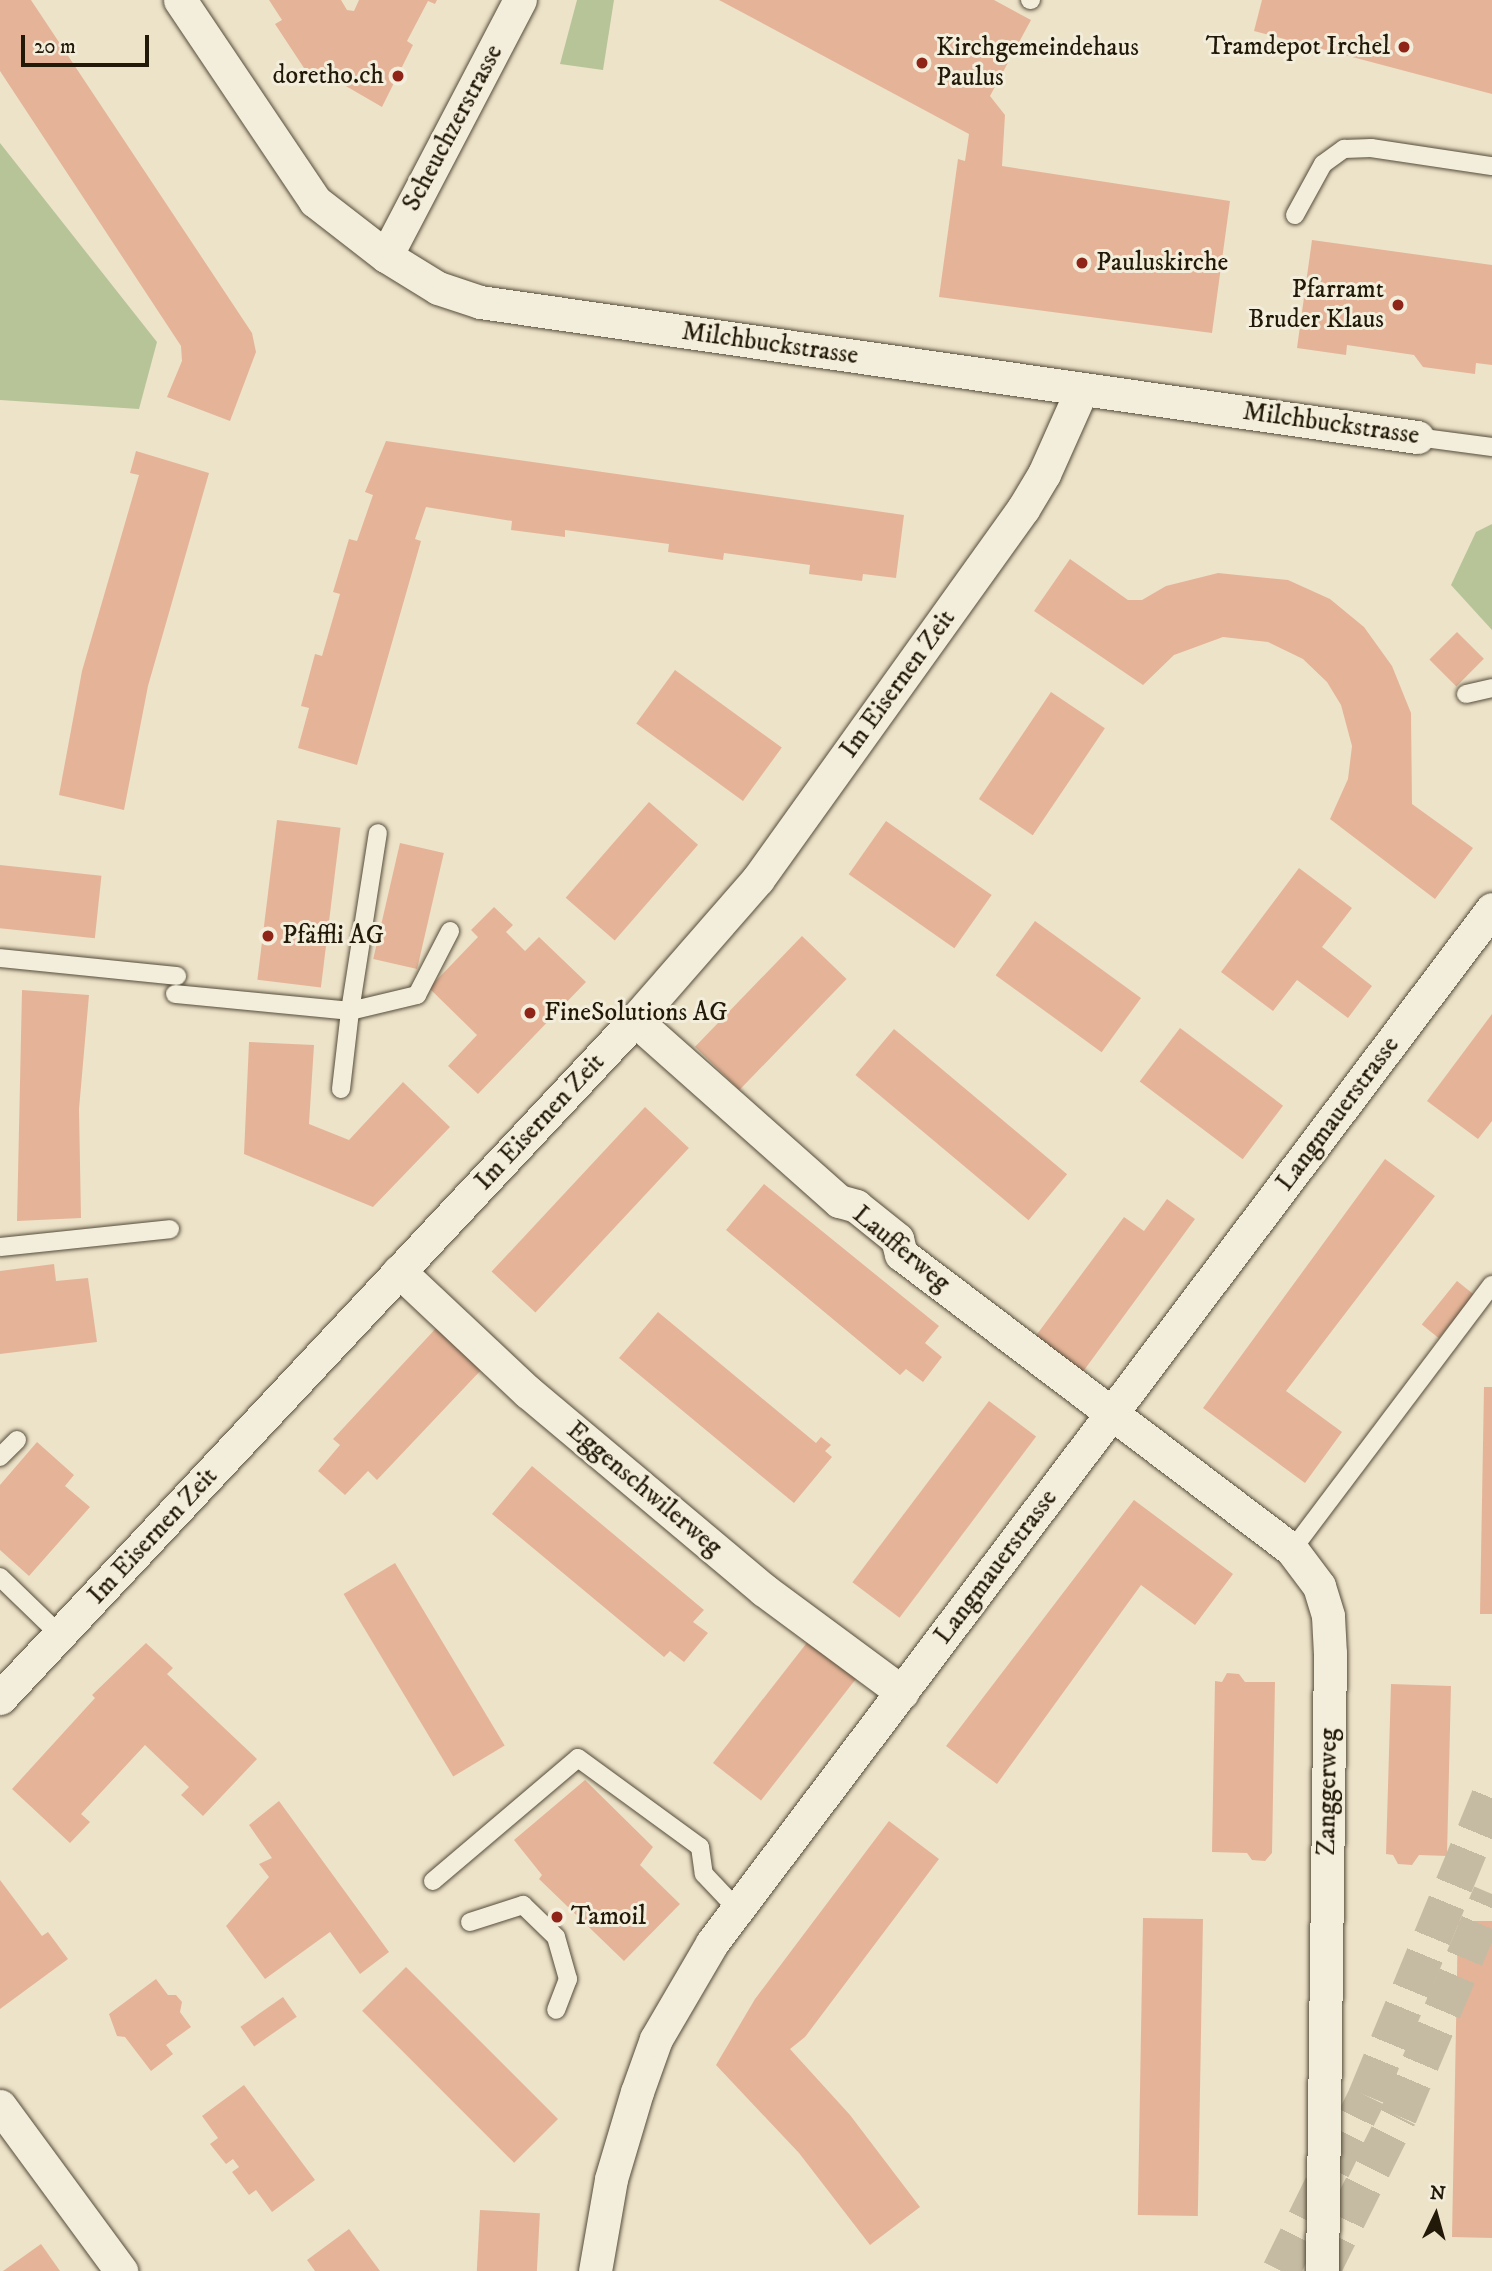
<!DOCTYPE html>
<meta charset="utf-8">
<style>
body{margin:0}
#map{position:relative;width:1492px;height:2271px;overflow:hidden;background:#ede3c9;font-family:"IM FELL DW Pica",serif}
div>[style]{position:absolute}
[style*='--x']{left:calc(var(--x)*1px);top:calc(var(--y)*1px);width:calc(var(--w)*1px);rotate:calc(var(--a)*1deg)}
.green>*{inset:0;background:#b7c498}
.building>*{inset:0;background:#e5b498;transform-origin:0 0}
.highway-tunnel>*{height:38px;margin-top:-19px;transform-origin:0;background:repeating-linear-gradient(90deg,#c5bba3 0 38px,transparent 0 57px)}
.roads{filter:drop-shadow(0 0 2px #564c39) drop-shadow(0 0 2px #564c39)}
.lane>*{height:18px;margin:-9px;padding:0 9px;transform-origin:9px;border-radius:9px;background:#f3eddc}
.street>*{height:33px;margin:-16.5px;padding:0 16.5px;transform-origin:16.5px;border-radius:16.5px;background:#f3eddc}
.dots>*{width:19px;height:19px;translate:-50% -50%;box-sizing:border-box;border:4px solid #f3eddc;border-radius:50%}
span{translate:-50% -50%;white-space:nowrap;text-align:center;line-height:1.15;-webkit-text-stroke:6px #f3eddc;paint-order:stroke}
.poi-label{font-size:26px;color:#231909}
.right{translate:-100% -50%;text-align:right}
.left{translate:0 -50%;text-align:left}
.street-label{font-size:26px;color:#231909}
.north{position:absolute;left:1401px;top:2180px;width:70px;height:70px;-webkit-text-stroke:5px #f3eddc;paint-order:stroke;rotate:5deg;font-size:19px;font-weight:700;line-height:28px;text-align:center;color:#231909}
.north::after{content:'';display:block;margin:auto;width:24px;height:32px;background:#231909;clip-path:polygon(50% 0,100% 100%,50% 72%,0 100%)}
.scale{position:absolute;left:21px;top:35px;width:128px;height:32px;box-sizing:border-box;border:4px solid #231909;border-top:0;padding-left:9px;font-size:21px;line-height:24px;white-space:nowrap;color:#231909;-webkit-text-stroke:5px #f3eddc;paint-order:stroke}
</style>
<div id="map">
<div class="green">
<i style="clip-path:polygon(577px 0,614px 0,603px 70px,560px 64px)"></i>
<i style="clip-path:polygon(0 143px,157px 342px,139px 409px,0 400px)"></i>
<i style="clip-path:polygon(1492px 524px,1492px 630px,1451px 585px,1476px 532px)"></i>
</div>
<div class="building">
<i style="clip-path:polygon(0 0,31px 0,252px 333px,256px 352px,230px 421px,167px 397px,182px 361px,181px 346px,0 71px)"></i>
<i style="clip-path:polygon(269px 0,341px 0,347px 10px,354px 11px,359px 0,437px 0,435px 4px,428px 1px,407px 41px,413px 45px,382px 107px,332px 78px,326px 85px,304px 68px,275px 24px,282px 20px)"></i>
<i style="clip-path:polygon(719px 0,994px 0,1031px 20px,990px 96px,1005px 115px,1002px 166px,1230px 201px,1212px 333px,939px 297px,958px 159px,965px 161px,969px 134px)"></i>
<i style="clip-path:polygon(1262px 0,1492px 0,1492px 94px,1254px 31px)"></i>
<i style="clip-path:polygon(1312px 240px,1492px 265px,1492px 365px,1476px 363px,1475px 374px,1423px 367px,1414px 355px,1347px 345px,1346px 355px,1297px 348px)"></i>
<i style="clip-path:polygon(386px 441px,904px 515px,896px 578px,863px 574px,862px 581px,809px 574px,810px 565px,724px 553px,723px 560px,668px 552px,669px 544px,565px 530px,565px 537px,511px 530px,512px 521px,426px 507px,415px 539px,421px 541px,357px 765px,298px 748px,309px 708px,301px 706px,315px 654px,322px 656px,340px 594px,333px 592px,349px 539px,357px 541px,373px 495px,365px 492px)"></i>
<i style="clip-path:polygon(136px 451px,209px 473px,148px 686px,124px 810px,59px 795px,82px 671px,139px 475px,130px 473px)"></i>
<i style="clip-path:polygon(1070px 559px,1128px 600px,1142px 600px,1166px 586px,1218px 573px,1288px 580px,1330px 599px,1364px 627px,1392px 666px,1411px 713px,1412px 804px,1473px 848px,1435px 899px,1330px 819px,1348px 779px,1352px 746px,1341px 705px,1327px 682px,1303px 659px,1268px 642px,1223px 637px,1174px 655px,1143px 685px,1034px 611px)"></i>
<i style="left:1457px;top:632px;width:38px;height:39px;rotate:45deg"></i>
<i style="left:675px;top:670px;width:132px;height:66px;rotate:36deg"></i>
<i style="left:1051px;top:692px;width:65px;height:129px;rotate:34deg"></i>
<i style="left:649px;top:802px;width:65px;height:127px;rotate:41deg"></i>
<i style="left:277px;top:820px;width:64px;height:161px;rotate:7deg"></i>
<i style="left:886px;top:821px;width:129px;height:65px;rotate:35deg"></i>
<i style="left:400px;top:843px;width:45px;height:119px;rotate:13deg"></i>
<i style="left:0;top:865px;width:102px;height:63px;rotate:6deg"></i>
<i style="clip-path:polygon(1299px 868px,1352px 908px,1322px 947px,1372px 986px,1348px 1018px,1297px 980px,1273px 1011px,1221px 972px)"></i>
<i style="clip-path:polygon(494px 907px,513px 925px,506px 932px,525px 951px,539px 937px,586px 982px,478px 1094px,448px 1066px,477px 1035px,429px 988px,478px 937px,471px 930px)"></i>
<i style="left:1035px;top:921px;width:131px;height:67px;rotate:36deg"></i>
<i style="left:802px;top:936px;width:62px;height:154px;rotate:44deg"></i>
<i style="clip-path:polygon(22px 990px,89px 995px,79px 1109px,81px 1218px,17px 1221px)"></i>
<i style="clip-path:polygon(1492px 1014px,1492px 1121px,1478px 1139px,1427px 1101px)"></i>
<i style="left:1180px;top:1028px;width:129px;height:67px;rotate:37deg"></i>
<i style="left:894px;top:1029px;width:226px;height:60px;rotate:40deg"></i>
<i style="clip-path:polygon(249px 1042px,314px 1045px,309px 1124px,349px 1140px,403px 1082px,450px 1127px,373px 1207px,244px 1154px)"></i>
<i style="left:645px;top:1107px;width:60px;height:225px;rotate:43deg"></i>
<i style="clip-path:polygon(1385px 1159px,1435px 1196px,1286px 1391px,1342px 1432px,1305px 1483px,1203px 1408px)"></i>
<i style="clip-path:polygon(764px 1184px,939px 1326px,925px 1343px,942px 1357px,923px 1382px,906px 1369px,900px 1375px,726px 1230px)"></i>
<i style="clip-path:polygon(1167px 1199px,1195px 1219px,1082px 1373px,1035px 1337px,1124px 1217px,1144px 1231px)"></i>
<i style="clip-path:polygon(54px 1264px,56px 1281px,88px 1278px,97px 1342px,0 1354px,0 1271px)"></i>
<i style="left:1457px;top:1281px;width:22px;height:56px;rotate:39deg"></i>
<i style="clip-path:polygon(658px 1312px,816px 1443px,821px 1437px,831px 1445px,825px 1451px,832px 1457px,794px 1503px,619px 1358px)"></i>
<i style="clip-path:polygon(439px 1325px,483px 1368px,377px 1480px,368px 1471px,345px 1495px,318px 1471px,340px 1445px,333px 1439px)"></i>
<i style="clip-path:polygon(1484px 1387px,1492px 1387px,1492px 1614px,1480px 1614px)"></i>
<i style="left:989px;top:1401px;width:59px;height:227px;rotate:37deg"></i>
<i style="clip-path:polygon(37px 1442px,74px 1475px,65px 1486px,90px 1507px,29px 1576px,0 1550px,0 1485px)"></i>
<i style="clip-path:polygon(532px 1466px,704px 1610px,693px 1622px,708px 1633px,684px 1662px,670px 1651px,664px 1657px,492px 1514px)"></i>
<i style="clip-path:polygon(1134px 1500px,1233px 1574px,1195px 1625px,1141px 1585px,997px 1784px,946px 1746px)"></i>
<i style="left:395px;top:1563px;width:213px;height:60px;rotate:59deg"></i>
<i style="left:809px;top:1640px;width:61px;height:156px;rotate:38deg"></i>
<i style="clip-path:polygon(146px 1643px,173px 1668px,167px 1674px,257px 1759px,203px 1816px,181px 1795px,189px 1787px,145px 1745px,81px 1814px,90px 1822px,70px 1843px,12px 1789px,95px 1698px,92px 1695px)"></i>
<i style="clip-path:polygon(1227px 1673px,1239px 1674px,1245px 1682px,1275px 1682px,1272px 1853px,1265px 1861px,1252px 1860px,1247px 1853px,1212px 1852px,1215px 1681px,1222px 1682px)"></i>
<i style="clip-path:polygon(1391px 1684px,1451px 1686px,1447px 1856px,1419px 1855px,1412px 1865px,1398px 1864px,1393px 1855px,1386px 1854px)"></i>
<i style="clip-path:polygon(585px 1780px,653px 1847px,640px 1865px,680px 1904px,624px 1961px,539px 1879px,542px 1875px,514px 1840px)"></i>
<i style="clip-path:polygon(279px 1801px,389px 1952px,360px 1974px,330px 1932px,265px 1979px,226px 1926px,269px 1877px,259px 1864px,272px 1858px,249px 1825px)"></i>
<i style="clip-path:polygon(889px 1821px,939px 1859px,805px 2037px,790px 2049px,850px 2115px,920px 2207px,870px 2245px,799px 2153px,716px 2065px,755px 1999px)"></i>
<i style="clip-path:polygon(0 1880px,42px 1936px,48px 1932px,68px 1959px,0 2009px)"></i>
<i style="left:1143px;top:1918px;width:60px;height:297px;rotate:1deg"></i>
<i style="clip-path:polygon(1458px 1921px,1492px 1921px,1492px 2238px,1452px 2237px)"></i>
<i style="left:406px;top:1967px;width:215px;height:62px;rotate:45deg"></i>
<i style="clip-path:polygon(156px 1979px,168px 1995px,176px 1995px,182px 2002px,180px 2012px,191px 2027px,166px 2045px,173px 2054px,151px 2071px,125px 2037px,117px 2036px,109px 2014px)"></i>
<i style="left:283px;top:1997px;width:24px;height:52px;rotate:55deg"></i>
<i style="clip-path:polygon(244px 2085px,315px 2180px,272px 2212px,256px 2190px,249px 2195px,232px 2172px,239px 2167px,233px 2159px,226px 2164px,210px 2144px,218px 2138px,202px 2116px)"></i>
<i style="left:480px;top:2210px;width:60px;height:61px;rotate:3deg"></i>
<i style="clip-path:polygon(349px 2229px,380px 2271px,315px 2271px,307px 2260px)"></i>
<i style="clip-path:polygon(41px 2244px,60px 2271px,3px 2271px)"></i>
</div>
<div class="highway-tunnel">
<i style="--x:1281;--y:2271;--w:195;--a:-63.8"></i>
<i style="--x:1367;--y:2096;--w:329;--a:-67.6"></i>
<i style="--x:1321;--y:2271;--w:173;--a:-63.6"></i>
<i style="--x:1398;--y:2116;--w:241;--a:-67.1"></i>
</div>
<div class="roads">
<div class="lane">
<i style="--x:1030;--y:0;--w:1;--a:0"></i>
<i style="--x:1295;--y:215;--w:58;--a:-61.2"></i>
<i style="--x:1323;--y:164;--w:26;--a:-36"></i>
<i style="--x:1344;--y:149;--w:27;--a:-2"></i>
<i style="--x:1371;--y:148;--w:122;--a:8.5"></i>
<i style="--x:1417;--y:437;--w:76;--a:7.6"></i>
<i style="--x:1466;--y:694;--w:27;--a:-13"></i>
<i style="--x:0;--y:958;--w:178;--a:5.8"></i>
<i style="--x:175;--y:994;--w:176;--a:5.5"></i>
<i style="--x:350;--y:1011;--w:180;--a:-81.1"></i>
<i style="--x:341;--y:1089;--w:79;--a:-83.4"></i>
<i style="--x:350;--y:1011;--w:69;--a:-13.4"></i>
<i style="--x:417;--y:995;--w:72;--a:-62.7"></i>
<i style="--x:0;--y:1247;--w:171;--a:-6"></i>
<i style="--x:0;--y:1457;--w:24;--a:-45"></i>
<i style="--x:1292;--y:1550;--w:332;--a:-53"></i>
<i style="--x:0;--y:1577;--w:83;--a:44"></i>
<i style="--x:433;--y:1881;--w:190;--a:-40.3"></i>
<i style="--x:578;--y:1758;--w:151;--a:36.1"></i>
<i style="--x:700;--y:1847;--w:27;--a:82"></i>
<i style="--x:704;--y:1874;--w:50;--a:46.6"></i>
<i style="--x:470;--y:1922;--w:56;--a:-17.8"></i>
<i style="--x:523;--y:1905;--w:46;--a:44.1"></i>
<i style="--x:556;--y:1937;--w:44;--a:74.1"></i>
<i style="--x:568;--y:1979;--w:33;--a:111"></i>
</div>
<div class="street">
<i style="--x:180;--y:0;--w:242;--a:56.1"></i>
<i style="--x:315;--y:201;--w:90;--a:37.8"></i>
<i style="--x:386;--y:256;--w:61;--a:31.6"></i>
<i style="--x:438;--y:288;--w:44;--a:18.4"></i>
<i style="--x:480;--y:302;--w:947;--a:8.2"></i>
<i style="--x:386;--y:256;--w:289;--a:-62.4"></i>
<i style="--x:635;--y:1020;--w:273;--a:41.6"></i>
<i style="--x:839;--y:1201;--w:18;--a:16"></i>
<i style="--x:856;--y:1206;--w:53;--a:38.8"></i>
<i style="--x:897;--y:1239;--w:16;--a:75"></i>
<i style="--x:901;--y:1254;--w:490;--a:37.1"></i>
<i style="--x:1292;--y:1550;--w:45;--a:53.1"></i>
<i style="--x:1319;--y:1586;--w:31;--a:73"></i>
<i style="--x:1328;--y:1616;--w:37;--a:87"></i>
<i style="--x:1330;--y:1653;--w:618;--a:90.74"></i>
<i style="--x:399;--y:1271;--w:177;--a:43.2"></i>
<i style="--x:528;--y:1392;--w:308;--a:40"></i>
<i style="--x:764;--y:1590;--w:172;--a:36.5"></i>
<i style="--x:0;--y:1698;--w:929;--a:-46.88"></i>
<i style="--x:635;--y:1020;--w:187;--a:-48.9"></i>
<i style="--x:758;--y:879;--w:455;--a:-54.4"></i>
<i style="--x:1023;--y:509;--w:41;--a:-59"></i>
<i style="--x:1044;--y:474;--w:93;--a:-65.9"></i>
<i style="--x:0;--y:2106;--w:205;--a:53.7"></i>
<i style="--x:595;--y:2271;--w:93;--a:-80.1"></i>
<i style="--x:611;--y:2179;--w:91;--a:-73.4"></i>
<i style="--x:637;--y:2092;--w:56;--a:-70.3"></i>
<i style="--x:656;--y:2039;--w:111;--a:-59.7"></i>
<i style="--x:712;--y:1943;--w:1295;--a:-52.97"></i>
</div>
</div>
<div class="dots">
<i style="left:1404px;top:47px;background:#8f2418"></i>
<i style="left:922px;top:63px;background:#8f2418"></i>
<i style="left:398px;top:76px;background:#8f2418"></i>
<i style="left:1082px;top:263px;background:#8f2418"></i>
<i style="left:1398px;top:305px;background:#8f2418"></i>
<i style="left:268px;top:936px;background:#8f2418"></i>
<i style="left:530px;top:1013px;background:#8f2418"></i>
<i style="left:557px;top:1917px;background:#8f2418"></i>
</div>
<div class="poi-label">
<span class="right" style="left:1390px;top:47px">Tramdepot Irchel</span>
<span class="left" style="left:936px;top:63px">Kirchgemeindehaus<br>Paulus</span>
<span class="right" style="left:384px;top:76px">doretho.ch</span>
<span class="left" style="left:1096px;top:263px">Pauluskirche</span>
<span class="right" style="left:1384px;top:305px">Pfarramt<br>Bruder Klaus</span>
<span class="left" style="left:282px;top:936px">Pfäffli AG</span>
<span class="left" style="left:544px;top:1013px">FineSolutions AG</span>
<span class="left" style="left:571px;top:1917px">Tamoil</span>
</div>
<div class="street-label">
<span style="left:453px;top:128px;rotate:-62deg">Scheuchzerstrasse</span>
<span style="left:770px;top:344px;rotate:8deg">Milchbuckstrasse</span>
<span style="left:1331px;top:424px;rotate:8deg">Milchbuckstrasse</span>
<span style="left:898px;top:684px;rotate:-54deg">Im Eisernen Zeit</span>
<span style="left:1338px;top:1114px;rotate:-53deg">Langmauerstrasse</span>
<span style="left:540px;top:1122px;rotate:-47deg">Im Eisernen Zeit</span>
<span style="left:901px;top:1249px;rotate:40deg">Laufferweg</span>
<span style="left:644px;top:1489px;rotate:40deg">Eggenschwilerweg</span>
<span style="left:153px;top:1536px;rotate:-47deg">Im Eisernen Zeit</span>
<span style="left:996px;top:1567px;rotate:-53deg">Langmauerstrasse</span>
<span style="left:1328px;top:1792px;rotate:-89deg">Zanggerweg</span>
</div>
<div class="north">N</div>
<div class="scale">20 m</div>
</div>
